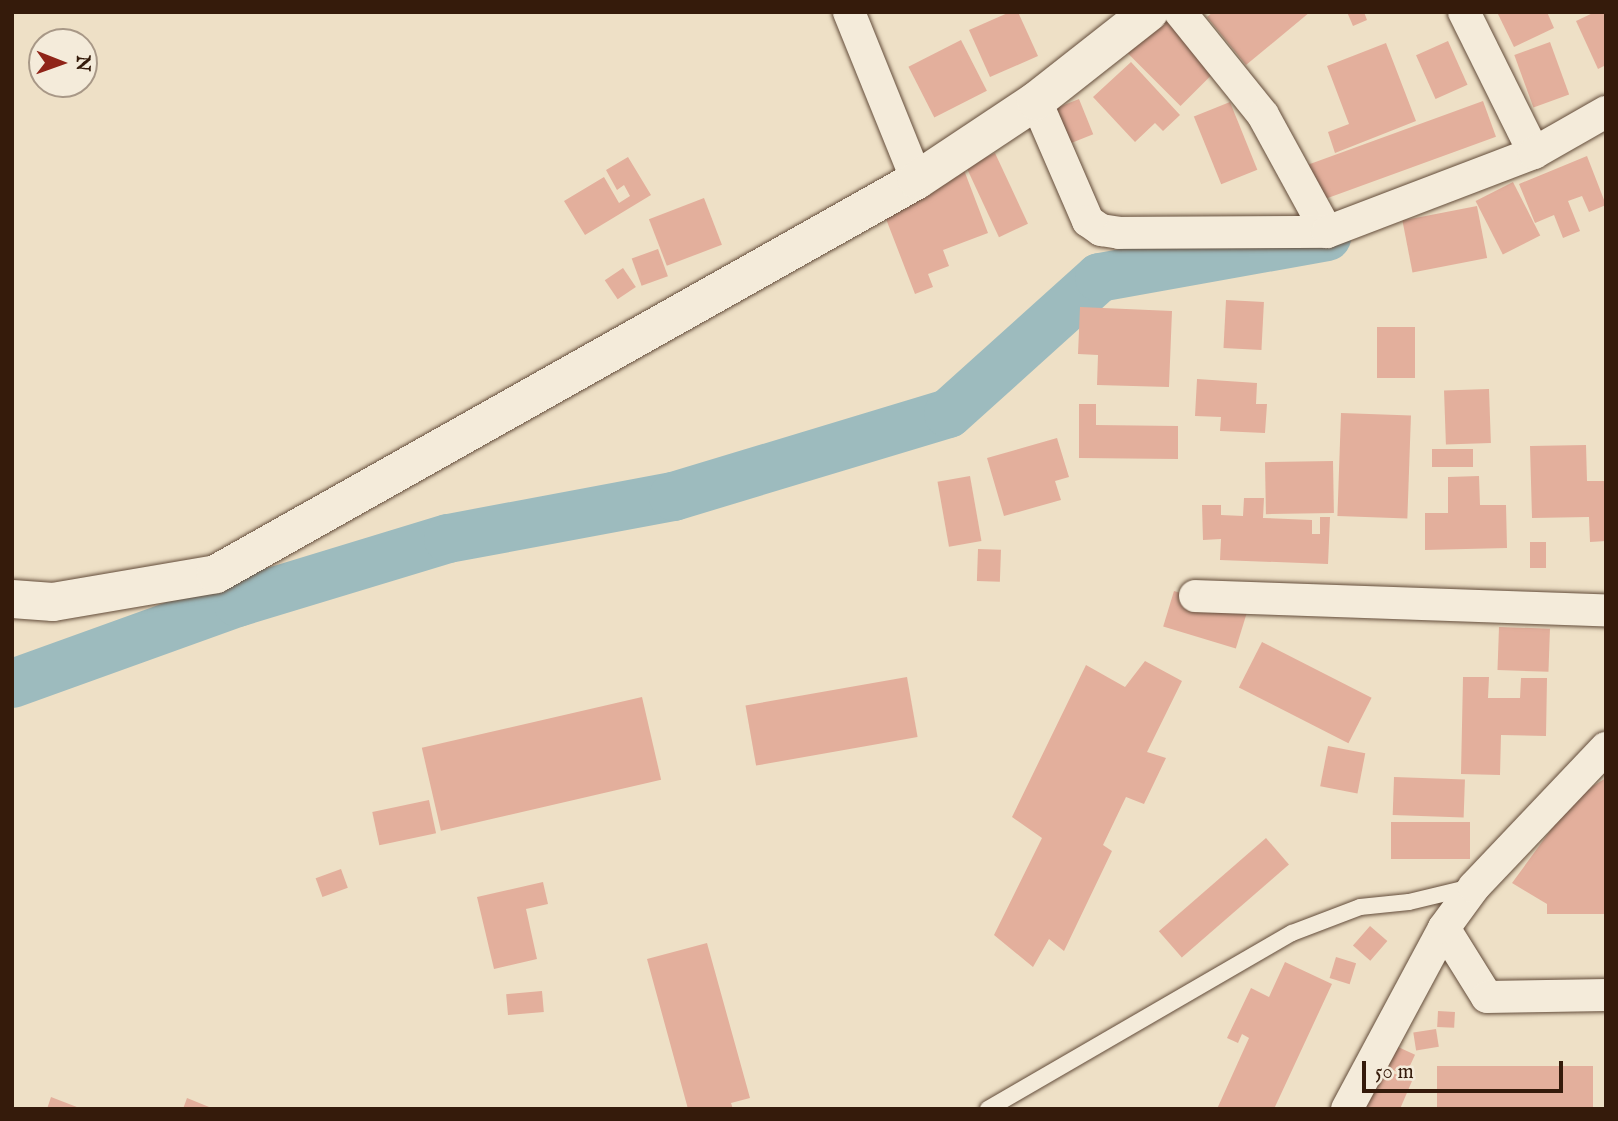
<!DOCTYPE html>
<style>
body{margin:0}
#map{position:relative;width:1618px;height:1121px;overflow:hidden;background:#eee0c6;font-family:"IM FELL English",serif}
div>[style]{position:absolute}
[style*='--x']{left:calc(var(--x)*1px);top:calc(var(--y)*1px);width:calc(var(--w)*1px);rotate:calc(var(--a)*1deg)}
.river>*{height:49px;margin:-24.5px;padding:0 24.5px;transform-origin:24.5px;border-radius:24.5px;background:#9dbbbe}
.building>*{inset:0;background:#e3af9c;transform-origin:0 0}
.roads{filter:drop-shadow(0 0 2px #634c3a) drop-shadow(0 0 2px #634c3a)}
.lane>*{height:16px;margin:-8px;padding:0 8px;transform-origin:8px;border-radius:8px;background:#f4ebda}
.street>*{height:32px;margin:-16px;padding:0 16px;transform-origin:16px;border-radius:16px;background:#f4ebda}
.secondary>*{height:38px;margin:-19px;padding:0 19px;transform-origin:19px;border-radius:19px;background:#f4ebda}
span{translate:-50% -50%;white-space:nowrap;text-align:center;line-height:1.15;-webkit-text-stroke:5px #f4ebda;paint-order:stroke}
.frame{position:absolute;inset:0;border:14px solid #351b0b;pointer-events:none}
.north{position:absolute;left:28px;top:28px;width:70px;height:70px;box-sizing:border-box;background:#f4ebda;border:2px solid #a89887;border-radius:50%;rotate:91deg;font-size:19px;font-weight:700;line-height:28px;text-align:center;color:#351b0b}
.north::after{content:'';display:block;margin:auto;width:24px;height:32px;background:#8f2418;clip-path:polygon(50% 0,100% 100%,50% 72%,0 100%)}
.scale{position:absolute;left:1362px;top:1061px;width:201px;height:32px;box-sizing:border-box;border:4px solid #351b0b;border-top:0;padding-left:9px;font-size:21px;line-height:24px;white-space:nowrap;color:#351b0b;-webkit-text-stroke:5px #f4ebda;paint-order:stroke}
</style>
<div id="map">
<div class="river">
<i style="--x:12;--y:683;--w:239;--a:-19.8"></i>
<i style="--x:237;--y:602;--w:220;--a:-16.9"></i>
<i style="--x:448;--y:538;--w:229;--a:-10.6"></i>
<i style="--x:673;--y:496;--w:287;--a:-16.8"></i>
<i style="--x:948;--y:413;--w:203;--a:-42"></i>
<i style="--x:1099;--y:277;--w:231;--a:-10.2"></i>
</div>
<div class="building">
<i style="clip-path:polygon(1010px 12px,1018px 12px,1038px 56px,990px 77px,969px 30px)"></i>
<i style="left:1160px;top:12px;width:81px;height:52px;rotate:45deg"></i>
<i style="clip-path:polygon(1213px 12px,1310px 12px,1246px 65px,1207px 17px)"></i>
<i style="clip-path:polygon(1347px 12px,1364px 12px,1367px 20px,1353px 26px)"></i>
<i style="clip-path:polygon(1497px 12px,1547px 12px,1554px 28px,1514px 47px)"></i>
<i style="clip-path:polygon(1595px 12px,1606px 12px,1606px 65px,1598px 69px,1576px 21px)"></i>
<i style="left:961px;top:40px;width:57px;height:59px;rotate:63deg"></i>
<i style="left:1448px;top:41px;width:48px;height:35px;rotate:66deg"></i>
<i style="left:1550px;top:42px;width:56px;height:38px;rotate:70deg"></i>
<i style="clip-path:polygon(1386px 43px,1416px 121px,1335px 153px,1328px 132px,1349px 124px,1327px 66px)"></i>
<i style="clip-path:polygon(1131px 62px,1180px 115px,1163px 131px,1155px 123px,1135px 142px,1093px 97px)"></i>
<i style="left:1079px;top:99px;width:38px;height:25px;rotate:68deg"></i>
<i style="left:1483px;top:101px;width:38px;height:190px;rotate:70deg"></i>
<i style="left:1230px;top:102px;width:73px;height:39px;rotate:68deg"></i>
<i style="left:995px;top:153px;width:78px;height:32px;rotate:65deg"></i>
<i style="clip-path:polygon(1587px 156px,1606px 205px,1589px 212px,1582px 196px,1568px 201px,1580px 231px,1563px 238px,1554px 215px,1535px 223px,1519px 184px)"></i>
<i style="clip-path:polygon(628px 157px,651px 195px,585px 235px,564px 201px,604px 177px,619px 203px,630px 196px,624px 185px,617px 190px,606px 170px)"></i>
<i style="clip-path:polygon(964px 170px,988px 233px,943px 250px,949px 266px,928px 274px,933px 287px,915px 294px,881px 206px)"></i>
<i style="left:1513px;top:182px;width:60px;height:42px;rotate:63deg"></i>
<i style="left:704px;top:198px;width:50px;height:59px;rotate:69deg"></i>
<i style="left:1477px;top:206px;width:53px;height:76px;rotate:79deg"></i>
<i style="left:658px;top:249px;width:29px;height:28px;rotate:70deg"></i>
<i style="left:623px;top:268px;width:23px;height:22px;rotate:56deg"></i>
<i style="left:1226px;top:300px;width:38px;height:48px;rotate:3deg"></i>
<i style="clip-path:polygon(1080px 307px,1172px 311px,1169px 387px,1097px 385px,1098px 355px,1078px 354px)"></i>
<i style="left:1377px;top:327px;width:38px;height:51px"></i>
<i style="clip-path:polygon(1197px 379px,1257px 383px,1256px 404px,1267px 404px,1265px 433px,1220px 431px,1221px 417px,1195px 416px)"></i>
<i style="left:1489px;top:389px;width:54px;height:45px;rotate:88deg"></i>
<i style="clip-path:polygon(1079px 404px,1096px 404px,1096px 425px,1178px 426px,1178px 459px,1079px 458px)"></i>
<i style="left:1341px;top:413px;width:70px;height:103px;rotate:2deg"></i>
<i style="clip-path:polygon(1057px 438px,1069px 477px,1055px 481px,1061px 500px,1004px 516px,987px 458px)"></i>
<i style="clip-path:polygon(1586px 445px,1587px 481px,1606px 481px,1606px 541px,1590px 542px,1589px 517px,1532px 518px,1530px 446px)"></i>
<i style="left:1432px;top:449px;width:41px;height:18px"></i>
<i style="left:1333px;top:461px;width:52px;height:68px;rotate:89deg"></i>
<i style="left:970px;top:476px;width:66px;height:33px;rotate:80deg"></i>
<i style="clip-path:polygon(1479px 476px,1480px 505px,1506px 505px,1507px 548px,1425px 550px,1425px 513px,1448px 513px,1448px 477px)"></i>
<i style="clip-path:polygon(1244px 498px,1264px 498px,1263px 518px,1312px 520px,1312px 534px,1320px 534px,1320px 517px,1330px 517px,1328px 564px,1220px 560px,1221px 539px,1203px 540px,1202px 505px,1221px 505px,1221px 515px,1243px 516px)"></i>
<i style="left:1530px;top:542px;width:16px;height:26px"></i>
<i style="left:978px;top:549px;width:23px;height:32px;rotate:2deg"></i>
<i style="left:1174px;top:591px;width:76px;height:37px;rotate:17deg"></i>
<i style="left:1499px;top:627px;width:51px;height:43px;rotate:2deg"></i>
<i style="left:1262px;top:642px;width:123px;height:51px;rotate:27deg"></i>
<i style="clip-path:polygon(1145px 661px,1182px 681px,1147px 752px,1166px 758px,1144px 804px,1126px 797px,1103px 845px,1112px 851px,1064px 951px,1049px 939px,1033px 967px,994px 935px,1042px 838px,1012px 817px,1086px 665px,1125px 687px)"></i>
<i style="left:907px;top:677px;width:61px;height:164px;rotate:80deg"></i>
<i style="clip-path:polygon(1463px 677px,1489px 677px,1488px 698px,1520px 698px,1521px 678px,1547px 678px,1546px 736px,1501px 735px,1500px 775px,1461px 774px)"></i>
<i style="left:642px;top:697px;width:85px;height:226px;rotate:77deg"></i>
<i style="left:1328px;top:746px;width:38px;height:41px;rotate:11deg"></i>
<i style="left:1394px;top:777px;width:71px;height:38px;rotate:2deg"></i>
<i style="clip-path:polygon(1606px 778px,1606px 914px,1547px 914px,1547px 904px,1512px 883px,1575px 797px)"></i>
<i style="left:429px;top:800px;width:34px;height:58px;rotate:78deg"></i>
<i style="left:1470px;top:822px;width:37px;height:79px;rotate:90deg"></i>
<i style="left:1266px;top:838px;width:35px;height:142px;rotate:49deg"></i>
<i style="left:341px;top:869px;width:20px;height:27px;rotate:70deg"></i>
<i style="clip-path:polygon(543px 882px,548px 904px,526px 909px,537px 959px,494px 969px,477px 897px)"></i>
<i style="left:1370px;top:926px;width:23px;height:26px;rotate:41deg"></i>
<i style="clip-path:polygon(707px 943px,750px 1098px,731px 1103px,733px 1109px,688px 1109px,647px 959px)"></i>
<i style="left:1336px;top:957px;width:21px;height:22px;rotate:17deg"></i>
<i style="clip-path:polygon(1285px 962px,1332px 984px,1274px 1109px,1217px 1109px,1249px 1038px,1242px 1034px,1238px 1043px,1227px 1038px,1251px 988px,1269px 997px)"></i>
<i style="left:542px;top:991px;width:21px;height:36px;rotate:85deg"></i>
<i style="left:1438px;top:1011px;width:17px;height:16px;rotate:3deg"></i>
<i style="left:1436px;top:1029px;width:18px;height:23px;rotate:81deg"></i>
<i style="left:1396px;top:1046px;width:21px;height:23px;rotate:25deg"></i>
<i style="left:1593px;top:1066px;width:43px;height:156px;rotate:90deg"></i>
<i style="clip-path:polygon(1381px 1068px,1412px 1081px,1400px 1109px,1363px 1109px)"></i>
<i style="clip-path:polygon(51px 1097px,82px 1109px,47px 1109px)"></i>
<i style="clip-path:polygon(187px 1098px,214px 1109px,183px 1109px)"></i>
</div>
<div class="roads">
<div class="lane">
<i style="--x:988;--y:1109;--w:351;--a:-30.1"></i>
<i style="--x:1292;--y:933;--w:73;--a:-20.9"></i>
<i style="--x:1360;--y:907;--w:49;--a:-5.8"></i>
<i style="--x:1409;--y:902;--w:64;--a:-13.6"></i>
</div>
<div class="street">
<i style="--x:849;--y:12;--w:181;--a:68"></i>
<i style="--x:1180;--y:12;--w:132;--a:51.1"></i>
<i style="--x:1263;--y:115;--w:133;--a:61.3"></i>
<i style="--x:1464;--y:12;--w:157;--a:63.6"></i>
<i style="--x:1036;--y:101;--w:131;--a:66.6"></i>
<i style="--x:1088;--y:221;--w:16;--a:35"></i>
<i style="--x:1101;--y:230;--w:18;--a:9"></i>
<i style="--x:1119;--y:233;--w:208;--a:-0.3"></i>
<i style="--x:1327;--y:232;--w:222;--a:-20.9"></i>
<i style="--x:1534;--y:153;--w:83;--a:-29.7"></i>
<i style="--x:1195;--y:596;--w:411;--a:2"></i>
<i style="--x:1444;--y:928;--w:81;--a:58.1"></i>
<i style="--x:1487;--y:997;--w:119;--a:-1"></i>
<i style="--x:1347;--y:1109;--w:205;--a:-61.8"></i>
<i style="--x:1444;--y:928;--w:51;--a:-53.8"></i>
<i style="--x:1474;--y:887;--w:192;--a:-46.5"></i>
</div>
<div class="secondary">
<i style="--x:12;--y:599;--w:41;--a:4.2"></i>
<i style="--x:53;--y:602;--w:165;--a:-9.7"></i>
<i style="--x:216;--y:574;--w:804;--a:-29.34"></i>
<i style="--x:917;--y:180;--w:143;--a:-33.6"></i>
<i style="--x:1036;--y:101;--w:144;--a:-38.2"></i>
</div>
</div>
<div class="frame"></div>
<div class="north">N</div>
<div class="scale">50 m</div>
</div>
